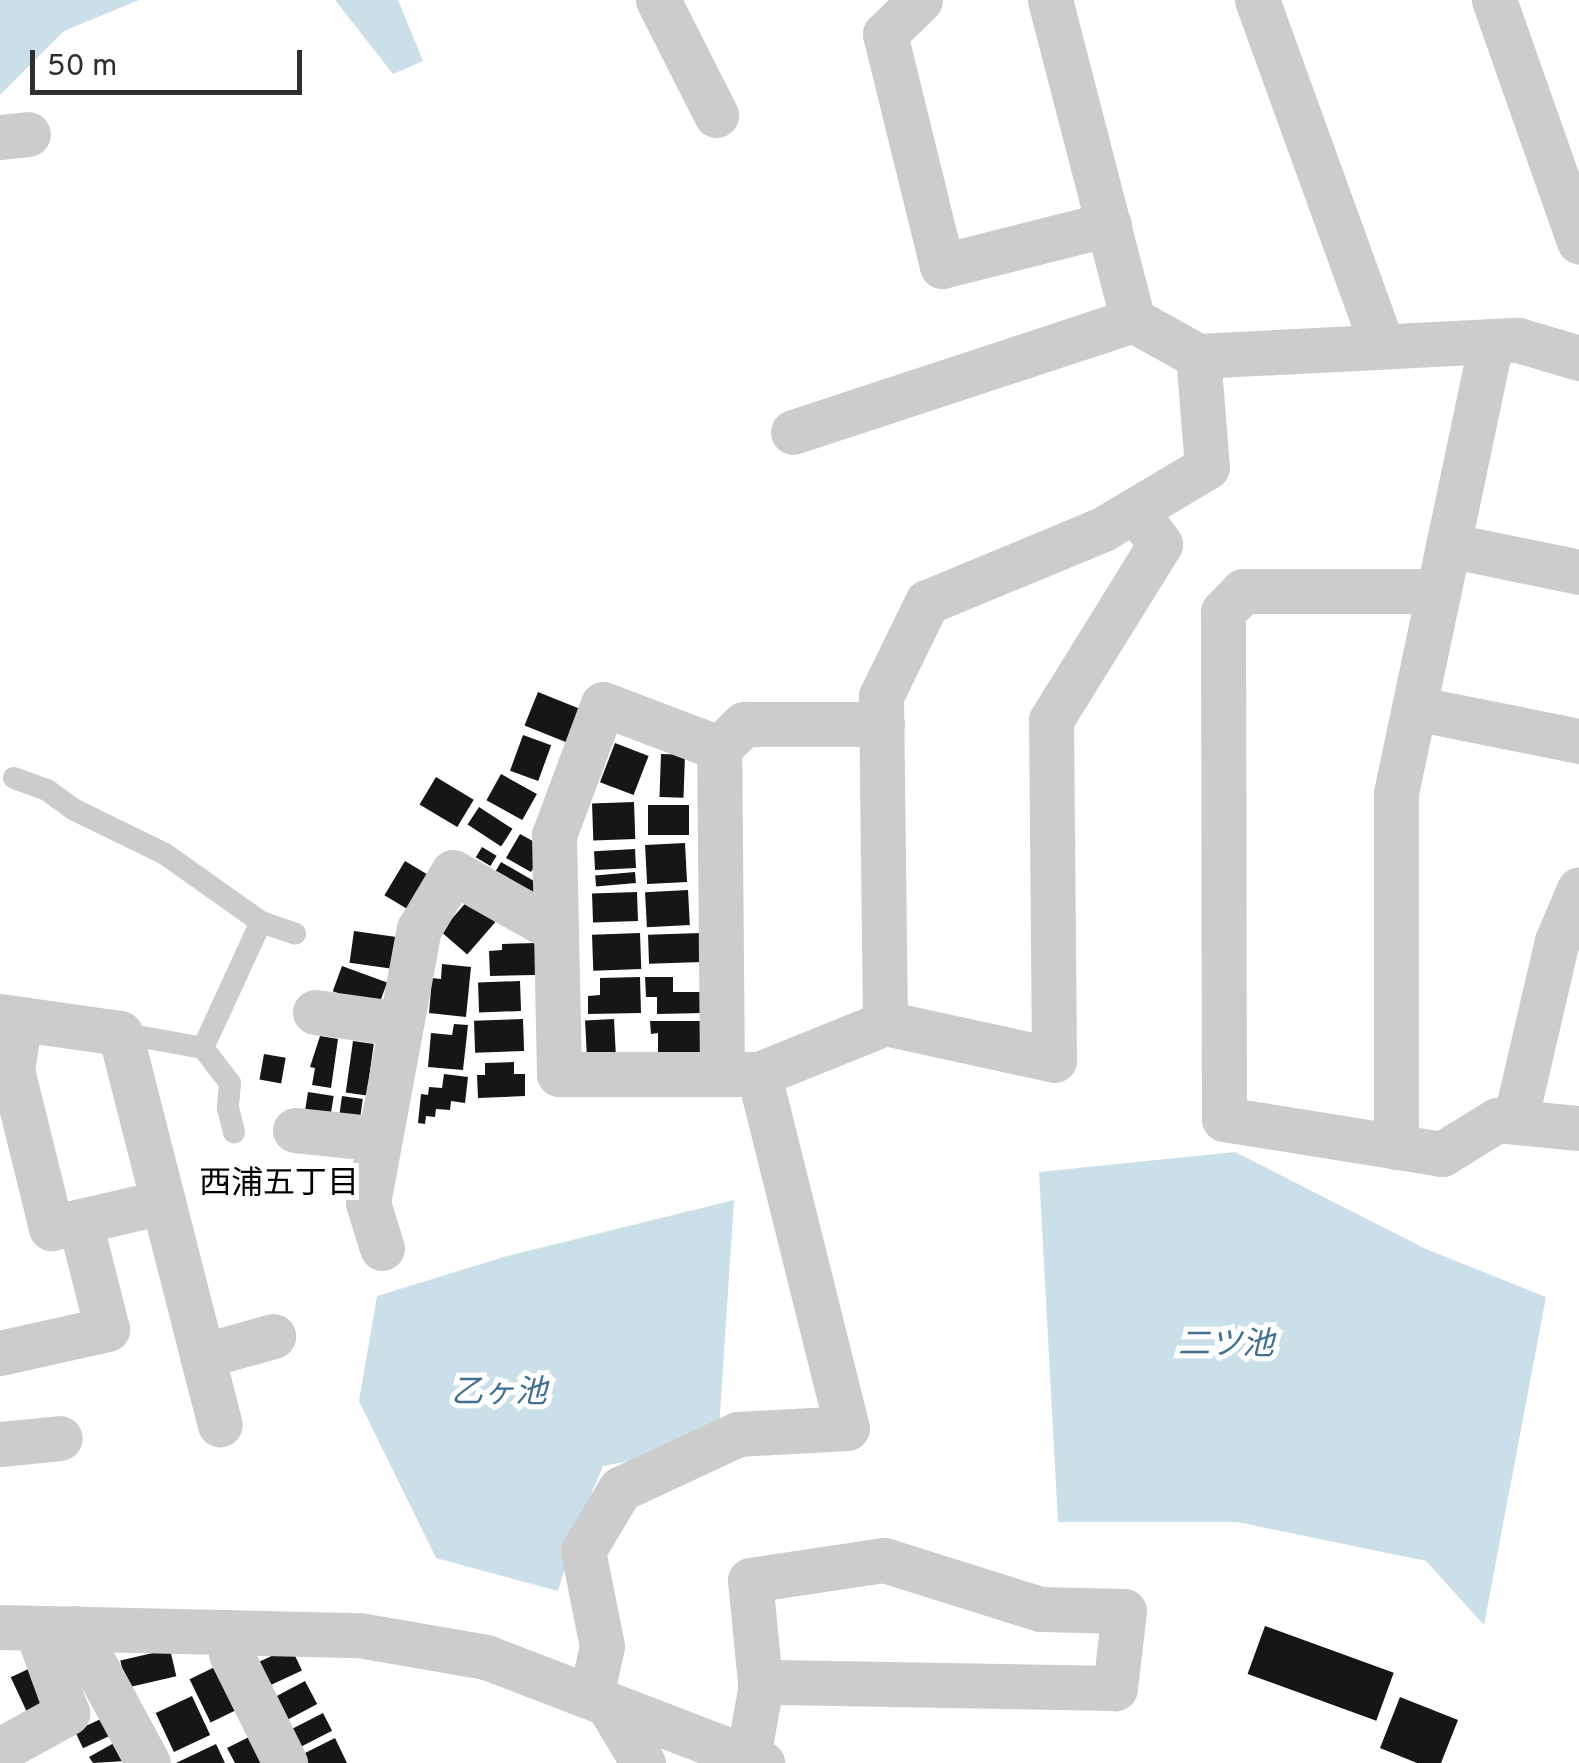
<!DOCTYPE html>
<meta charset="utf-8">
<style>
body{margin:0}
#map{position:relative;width:1579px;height:1763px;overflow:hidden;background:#fff;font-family:Overpass,"Noto Sans JP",sans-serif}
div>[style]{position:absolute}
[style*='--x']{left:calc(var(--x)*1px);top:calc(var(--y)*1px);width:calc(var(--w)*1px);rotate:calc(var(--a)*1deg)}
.water>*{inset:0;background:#cbdfea}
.building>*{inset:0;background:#161616;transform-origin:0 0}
.lane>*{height:22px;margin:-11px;padding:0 11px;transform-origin:11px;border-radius:11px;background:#ccc}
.street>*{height:45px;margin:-22.5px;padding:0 22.5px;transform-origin:22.5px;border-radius:22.5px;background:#ccc}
span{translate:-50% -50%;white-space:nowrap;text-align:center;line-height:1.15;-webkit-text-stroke:10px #fff;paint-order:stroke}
.neighbourhood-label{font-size:32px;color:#000}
.water-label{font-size:32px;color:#41718e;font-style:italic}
.scale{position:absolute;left:30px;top:50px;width:272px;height:45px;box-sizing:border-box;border:5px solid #2f2f2f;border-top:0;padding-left:12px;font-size:30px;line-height:35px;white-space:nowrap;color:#2f2f2f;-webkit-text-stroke:8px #fff;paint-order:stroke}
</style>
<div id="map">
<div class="water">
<i style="clip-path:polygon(0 0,139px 0,64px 31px,0 95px)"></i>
<i style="clip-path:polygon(335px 0,398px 0,423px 61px,393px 74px)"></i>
<i style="clip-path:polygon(1235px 1152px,1426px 1249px,1546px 1297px,1484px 1625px,1426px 1561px,1237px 1522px,1058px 1522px,1039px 1172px)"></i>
<i style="clip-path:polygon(734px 1200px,718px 1444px,603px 1466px,579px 1523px,558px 1591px,436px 1558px,359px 1401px,377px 1296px,507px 1256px)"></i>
</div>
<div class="building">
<i style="left:538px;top:692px;width:45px;height:36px;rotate:22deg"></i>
<i style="left:523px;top:735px;width:30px;height:38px;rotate:20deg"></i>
<i style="left:615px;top:743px;width:36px;height:42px;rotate:21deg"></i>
<i style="left:661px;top:754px;width:24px;height:43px;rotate:2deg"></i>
<i style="left:501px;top:774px;width:41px;height:30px;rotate:29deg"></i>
<i style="left:436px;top:777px;width:44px;height:32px;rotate:31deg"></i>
<i style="left:634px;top:802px;width:37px;height:42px;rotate:88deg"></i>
<i style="left:689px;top:805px;width:30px;height:41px;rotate:90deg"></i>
<i style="left:479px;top:807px;width:40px;height:21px;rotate:33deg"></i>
<i style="clip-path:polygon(520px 834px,540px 845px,540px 857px,531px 872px,506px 858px)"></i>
<i style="left:685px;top:843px;width:39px;height:40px;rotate:87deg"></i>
<i style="left:482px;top:847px;width:17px;height:12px;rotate:31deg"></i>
<i style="left:635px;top:849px;width:19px;height:41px;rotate:87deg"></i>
<i style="left:405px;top:861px;width:35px;height:40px;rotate:31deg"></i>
<i style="left:501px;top:862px;width:44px;height:14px;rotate:30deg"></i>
<i style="left:635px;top:872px;width:11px;height:40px;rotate:85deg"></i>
<i style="left:688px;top:890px;width:35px;height:43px;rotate:87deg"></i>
<i style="left:637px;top:892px;width:29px;height:45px;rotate:88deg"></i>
<i style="left:469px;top:899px;width:35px;height:43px;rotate:41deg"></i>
<i style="left:354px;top:931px;width:50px;height:32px;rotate:8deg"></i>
<i style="left:640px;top:933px;width:36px;height:48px;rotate:88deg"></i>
<i style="left:701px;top:933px;width:29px;height:53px;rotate:88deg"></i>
<i style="clip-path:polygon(535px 943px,536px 975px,490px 976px,489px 951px,502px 950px,502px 944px)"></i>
<i style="clip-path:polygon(442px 964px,471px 967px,466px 1017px,429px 1013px,432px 978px,441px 979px)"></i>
<i style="left:342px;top:966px;width:48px;height:27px;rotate:20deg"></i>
<i style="clip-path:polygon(640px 977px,641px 1013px,588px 1014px,588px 996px,600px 995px,600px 978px)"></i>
<i style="clip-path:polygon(645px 977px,673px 977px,673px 992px,703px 992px,703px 1013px,657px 1014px,657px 997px,646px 997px)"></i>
<i style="left:520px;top:981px;width:30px;height:42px;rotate:88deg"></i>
<i style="left:523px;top:1019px;width:32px;height:49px;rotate:88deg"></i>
<i style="left:614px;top:1019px;width:36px;height:29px;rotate:87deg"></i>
<i style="clip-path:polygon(650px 1021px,709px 1021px,709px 1057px,658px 1058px,658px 1033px,651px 1034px)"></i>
<i style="clip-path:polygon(454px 1024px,468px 1025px,463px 1070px,428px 1067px,431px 1033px,452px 1035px)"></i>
<i style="clip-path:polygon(320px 1036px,338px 1039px,331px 1088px,312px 1085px,315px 1068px,310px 1067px)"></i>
<i style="left:353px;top:1041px;width:21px;height:52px;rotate:8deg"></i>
<i style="left:264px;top:1054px;width:22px;height:26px;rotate:10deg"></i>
<i style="clip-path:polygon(514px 1062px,514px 1074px,525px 1074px,525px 1096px,478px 1098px,477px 1075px,485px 1075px,485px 1063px)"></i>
<i style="clip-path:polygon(444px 1074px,468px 1077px,465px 1103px,451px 1101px,450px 1110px,436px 1109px,435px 1117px,426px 1116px,425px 1124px,418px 1123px,421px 1094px,428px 1095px,429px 1087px,442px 1088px)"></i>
<i style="left:308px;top:1092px;width:26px;height:21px;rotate:9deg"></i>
<i style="left:342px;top:1096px;width:21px;height:22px;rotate:8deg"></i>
<i style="left:1265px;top:1626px;width:137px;height:51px;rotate:20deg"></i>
<i style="left:291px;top:1647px;width:26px;height:38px;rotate:65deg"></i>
<i style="left:170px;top:1649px;width:28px;height:51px;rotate:77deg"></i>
<i style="left:221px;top:1664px;width:48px;height:35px;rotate:64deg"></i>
<i style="left:37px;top:1665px;width:43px;height:29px;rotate:65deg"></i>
<i style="left:305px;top:1681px;width:26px;height:33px;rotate:62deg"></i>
<i style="left:192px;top:1696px;width:43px;height:40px;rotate:65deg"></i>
<i style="clip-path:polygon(1400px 1697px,1458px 1720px,1441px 1763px,1417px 1763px,1380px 1748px)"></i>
<i style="left:323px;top:1713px;width:20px;height:35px;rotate:63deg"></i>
<i style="left:103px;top:1718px;width:19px;height:31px;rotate:65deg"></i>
<i style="clip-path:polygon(251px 1736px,264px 1763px,235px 1763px,227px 1748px)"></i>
<i style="clip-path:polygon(335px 1738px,347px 1763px,307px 1763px,303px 1754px)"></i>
<i style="clip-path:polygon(114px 1743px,125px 1761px,93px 1763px,89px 1757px)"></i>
<i style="clip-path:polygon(216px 1744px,225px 1763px,176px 1763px)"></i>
</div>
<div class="lane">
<i style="--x:14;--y:778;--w:35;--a:20"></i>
<i style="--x:47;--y:790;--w:34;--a:36"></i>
<i style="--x:75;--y:810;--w:100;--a:26.1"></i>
<i style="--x:165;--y:854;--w:118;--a:35.3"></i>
<i style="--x:261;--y:922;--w:36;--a:19"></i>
<i style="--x:120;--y:1033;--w:84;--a:10.2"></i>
<i style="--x:203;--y:1048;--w:44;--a:52.4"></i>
<i style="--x:230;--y:1083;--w:25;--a:95"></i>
<i style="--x:228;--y:1108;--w:25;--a:76"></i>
<i style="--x:203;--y:1048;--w:139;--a:-65.3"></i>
</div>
<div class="street">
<i style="--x:658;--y:0;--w:129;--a:63.2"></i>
<i style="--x:920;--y:0;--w:49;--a:135.8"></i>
<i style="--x:885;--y:34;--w:239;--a:76.2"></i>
<i style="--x:942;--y:266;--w:172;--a:-14.1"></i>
<i style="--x:1050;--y:0;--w:331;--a:75.5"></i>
<i style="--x:1133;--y:320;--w:74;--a:29"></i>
<i style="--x:1198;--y:356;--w:320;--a:-2.9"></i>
<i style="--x:1518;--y:340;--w:64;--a:16.4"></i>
<i style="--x:1257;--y:0;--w:367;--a:70.1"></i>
<i style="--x:1494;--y:0;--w:256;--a:70.6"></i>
<i style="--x:0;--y:137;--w:28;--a:-6"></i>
<i style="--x:793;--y:432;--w:358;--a:-18.2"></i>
<i style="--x:1448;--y:545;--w:134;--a:11.6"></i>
<i style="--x:1439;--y:591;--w:196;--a:180"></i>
<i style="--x:1243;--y:591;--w:29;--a:134"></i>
<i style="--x:1223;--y:612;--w:507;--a:89.89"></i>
<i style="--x:1224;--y:1119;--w:221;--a:9.1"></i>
<i style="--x:1442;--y:1154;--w:65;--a:-31.7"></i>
<i style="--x:1497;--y:1120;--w:82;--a:5.6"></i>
<i style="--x:1414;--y:708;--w:168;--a:11.3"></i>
<i style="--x:719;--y:748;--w:124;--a:-159.2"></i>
<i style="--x:603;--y:704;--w:140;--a:110.5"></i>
<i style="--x:554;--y:835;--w:239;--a:88.8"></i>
<i style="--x:559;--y:1074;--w:200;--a:0"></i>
<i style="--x:759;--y:1074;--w:136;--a:-22"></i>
<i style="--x:885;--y:1023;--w:327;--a:-90.7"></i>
<i style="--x:881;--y:696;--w:105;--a:-63.9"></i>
<i style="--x:927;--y:602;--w:191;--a:-22.5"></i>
<i style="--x:1103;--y:529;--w:121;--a:-30.8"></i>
<i style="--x:1207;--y:467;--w:111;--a:-94.6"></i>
<i style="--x:315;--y:1012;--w:87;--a:7.9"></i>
<i style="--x:0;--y:1016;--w:121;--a:8.1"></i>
<i style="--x:120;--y:1033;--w:404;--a:75.7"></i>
<i style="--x:20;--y:1019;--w:52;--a:98.9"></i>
<i style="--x:12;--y:1070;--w:163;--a:76.1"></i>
<i style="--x:51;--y:1228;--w:115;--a:-13.1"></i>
<i style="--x:885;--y:1023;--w:173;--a:12.3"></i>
<i style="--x:1054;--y:1060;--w:340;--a:-90.5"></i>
<i style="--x:1051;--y:720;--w:207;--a:-58.2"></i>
<i style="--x:1160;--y:544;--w:42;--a:-126.3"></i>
<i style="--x:722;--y:1074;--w:326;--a:-90.5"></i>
<i style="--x:719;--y:748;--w:35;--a:-44"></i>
<i style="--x:744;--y:724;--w:138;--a:0"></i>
<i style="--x:1515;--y:1121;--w:185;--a:-76.9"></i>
<i style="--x:1557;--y:941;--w:56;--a:-67.1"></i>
<i style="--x:295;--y:1130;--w:85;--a:6"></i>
<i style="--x:1396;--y:1147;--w:354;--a:-90"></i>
<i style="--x:1396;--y:793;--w:462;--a:-78.1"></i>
<i style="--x:382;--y:1248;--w:47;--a:-107.3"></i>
<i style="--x:368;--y:1203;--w:279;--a:-79.5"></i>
<i style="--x:419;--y:929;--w:66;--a:-59.2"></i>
<i style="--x:453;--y:872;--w:118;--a:29.4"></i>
<i style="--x:0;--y:1353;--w:110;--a:-12.6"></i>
<i style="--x:107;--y:1329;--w:110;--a:-104.2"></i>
<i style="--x:202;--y:1356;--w:74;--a:-15.7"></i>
<i style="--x:0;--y:1444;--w:60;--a:-5.7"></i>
<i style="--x:0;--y:1627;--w:359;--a:1.3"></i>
<i style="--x:359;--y:1635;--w:129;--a:9.8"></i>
<i style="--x:486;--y:1657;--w:296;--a:21"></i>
<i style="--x:75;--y:1628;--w:153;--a:61.6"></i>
<i style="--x:228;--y:1632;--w:22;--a:82"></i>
<i style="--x:231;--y:1654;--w:122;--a:63.6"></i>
<i style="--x:591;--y:1696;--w:51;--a:-77.6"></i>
<i style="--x:602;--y:1646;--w:97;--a:-101.3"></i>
<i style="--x:583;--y:1551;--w:72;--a:-59.2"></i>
<i style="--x:620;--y:1489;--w:130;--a:-25"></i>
<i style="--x:738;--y:1434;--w:109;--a:-3.2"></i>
<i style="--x:847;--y:1428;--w:365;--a:-104"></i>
<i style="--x:607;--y:1703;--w:70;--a:59"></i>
<i style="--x:0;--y:1750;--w:77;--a:-28.9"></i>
<i style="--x:67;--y:1713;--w:90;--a:-110"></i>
<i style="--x:748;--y:1757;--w:68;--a:-79.8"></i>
<i style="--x:760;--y:1690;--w:8;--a:-90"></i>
<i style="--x:760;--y:1682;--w:102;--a:-95.6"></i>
<i style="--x:750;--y:1580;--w:135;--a:-8.5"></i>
<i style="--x:884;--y:1560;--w:164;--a:17.4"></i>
<i style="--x:1040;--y:1609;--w:84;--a:1.4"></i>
<i style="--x:1124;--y:1611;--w:78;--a:96.7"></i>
<i style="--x:1115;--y:1688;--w:355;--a:-179"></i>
</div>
<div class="neighbourhood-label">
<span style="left:279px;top:1185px">西浦五丁目</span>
</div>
<div class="water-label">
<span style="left:1226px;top:1346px">二ツ池</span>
<span style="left:499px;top:1394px">乙ヶ池</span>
</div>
<div class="scale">50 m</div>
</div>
